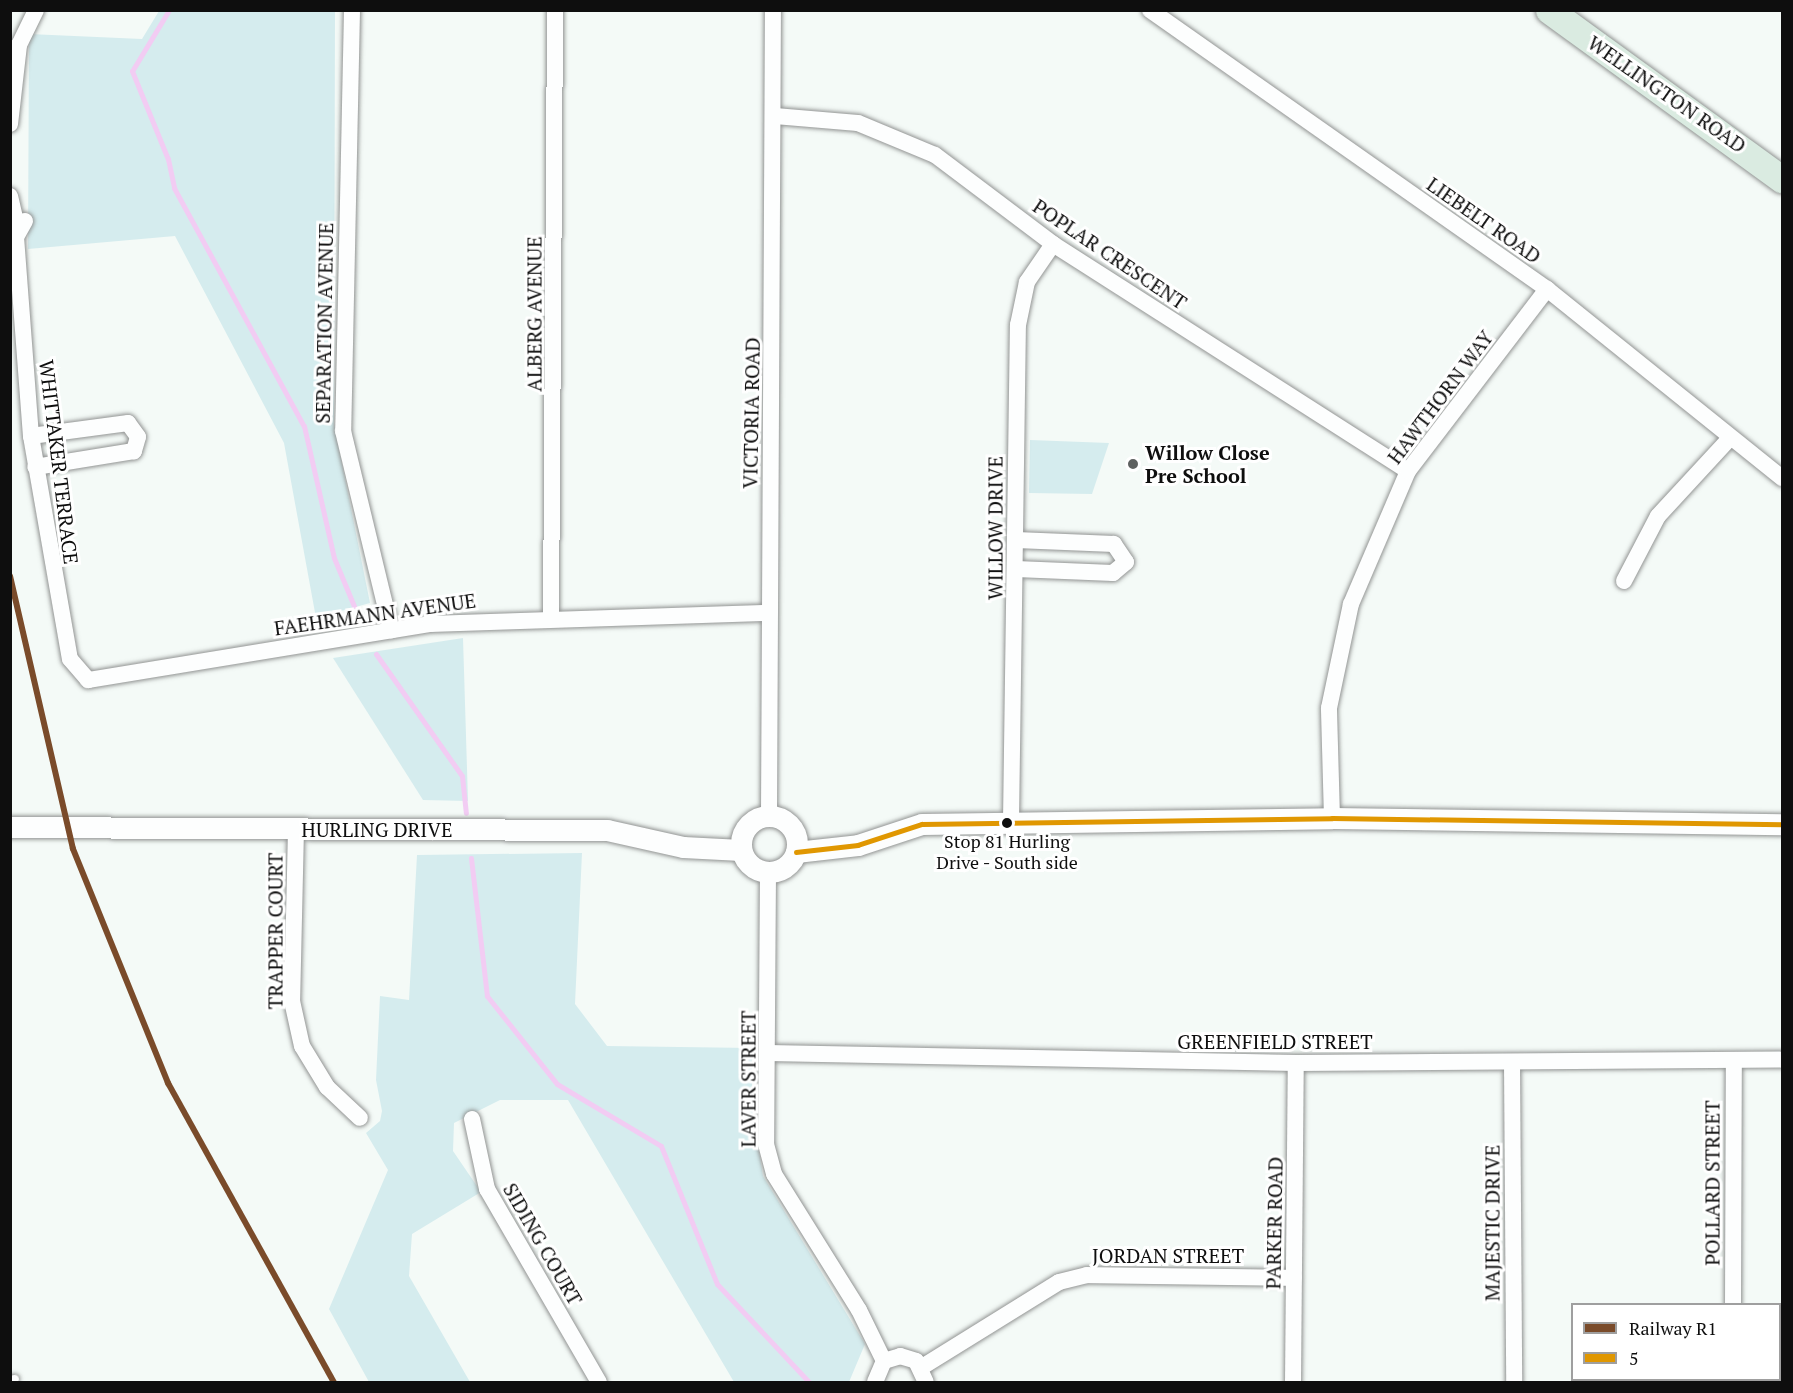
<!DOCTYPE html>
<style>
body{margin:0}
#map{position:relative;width:1793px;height:1393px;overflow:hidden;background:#f4faf7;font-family:"PT Serif",serif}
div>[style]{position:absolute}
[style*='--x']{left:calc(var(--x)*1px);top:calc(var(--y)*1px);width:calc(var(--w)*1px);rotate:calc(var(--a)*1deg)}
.green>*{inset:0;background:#d5ecee}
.stream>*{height:5px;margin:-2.5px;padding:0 2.5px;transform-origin:2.5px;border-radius:2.5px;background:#f2ccf3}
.roads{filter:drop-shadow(0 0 2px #929493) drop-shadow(0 0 2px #929493)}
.service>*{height:8px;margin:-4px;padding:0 4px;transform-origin:4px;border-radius:4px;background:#fdfefe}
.minor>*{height:16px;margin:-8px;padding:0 8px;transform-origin:8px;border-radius:8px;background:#fdfefe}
.tertiary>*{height:21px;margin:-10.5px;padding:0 10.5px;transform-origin:10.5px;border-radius:10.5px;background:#fdfefe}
.tertiary>.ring{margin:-10.5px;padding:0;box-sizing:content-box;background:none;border:21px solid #fdfefe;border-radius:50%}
.primary>*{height:27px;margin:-13.5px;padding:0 13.5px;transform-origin:13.5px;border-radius:13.5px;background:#daebe1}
.bus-1>*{height:4.5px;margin:-2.25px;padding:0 2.25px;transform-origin:2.25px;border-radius:2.25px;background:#e09701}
.rail-1>*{height:6px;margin:-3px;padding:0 3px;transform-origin:3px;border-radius:3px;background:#7a4b2a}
.dots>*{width:16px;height:16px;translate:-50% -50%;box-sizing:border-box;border:3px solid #fff;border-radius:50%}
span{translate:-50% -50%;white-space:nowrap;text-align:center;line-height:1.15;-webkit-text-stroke:6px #fff;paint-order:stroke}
.bus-label{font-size:18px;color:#0e0e0e}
.street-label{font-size:20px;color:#0e0e0e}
.poi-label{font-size:20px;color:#0e0e0e;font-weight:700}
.left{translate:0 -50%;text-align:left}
.frame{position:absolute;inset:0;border:12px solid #0e0e0e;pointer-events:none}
.legend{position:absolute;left:1571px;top:1303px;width:210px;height:78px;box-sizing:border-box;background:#fff;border:2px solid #9f9f9f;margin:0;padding:8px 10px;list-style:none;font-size:18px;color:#0e0e0e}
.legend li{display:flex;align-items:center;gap:12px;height:30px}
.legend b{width:30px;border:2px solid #9f9f9f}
</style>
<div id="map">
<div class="green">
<i style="clip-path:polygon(159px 11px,335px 11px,334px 424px,370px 603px,316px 618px,284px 443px,175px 236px,28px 249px,29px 34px,142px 39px)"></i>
<i style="clip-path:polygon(1030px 440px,1109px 443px,1092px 494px,1029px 493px)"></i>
<i style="clip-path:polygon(463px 638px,468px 801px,423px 800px,333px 658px)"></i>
<i style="clip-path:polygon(582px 853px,575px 1004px,607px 1046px,752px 1048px,752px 1107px,763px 1176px,865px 1344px,849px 1382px,734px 1382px,568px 1100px,500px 1100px,454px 1123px,453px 1151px,481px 1192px,412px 1234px,409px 1276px,470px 1382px,369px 1382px,329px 1309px,388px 1170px,366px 1133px,380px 1121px,382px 1111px,376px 1080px,380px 996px,409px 1000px,417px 855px)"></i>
</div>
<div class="stream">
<i style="--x:169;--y:10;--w:71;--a:121.2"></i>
<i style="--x:132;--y:71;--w:95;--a:67.8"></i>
<i style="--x:168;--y:159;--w:30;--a:78"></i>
<i style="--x:174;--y:188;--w:271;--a:61.4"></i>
<i style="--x:304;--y:426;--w:135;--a:77.2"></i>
<i style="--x:334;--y:558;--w:52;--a:67.4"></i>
<i style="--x:376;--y:654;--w:149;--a:54.8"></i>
<i style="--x:462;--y:776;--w:37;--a:84"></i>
<i style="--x:471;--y:858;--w:139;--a:83.4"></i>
<i style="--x:487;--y:996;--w:112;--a:51.5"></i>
<i style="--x:557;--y:1084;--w:121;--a:30.8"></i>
<i style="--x:661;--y:1146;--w:149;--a:67.9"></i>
<i style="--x:717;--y:1284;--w:134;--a:46.8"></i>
</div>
<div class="roads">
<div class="service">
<i style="--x:10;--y:1380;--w:5;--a:-11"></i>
</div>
<div class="minor">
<i style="--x:352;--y:10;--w:421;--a:91.2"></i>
<i style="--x:343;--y:431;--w:205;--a:76.4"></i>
<i style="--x:1150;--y:10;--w:485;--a:35.1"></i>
<i style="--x:1547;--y:289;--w:302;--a:38.8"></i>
<i style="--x:775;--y:116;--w:83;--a:4.8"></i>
<i style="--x:858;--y:123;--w:83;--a:22.6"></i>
<i style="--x:935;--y:155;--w:148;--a:37"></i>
<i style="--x:1053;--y:244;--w:421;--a:32.6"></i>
<i style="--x:10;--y:124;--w:80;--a:-83.5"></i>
<i style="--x:19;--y:45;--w:39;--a:-64"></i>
<i style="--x:10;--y:196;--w:37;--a:77"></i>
<i style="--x:25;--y:221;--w:18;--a:119"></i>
<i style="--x:16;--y:237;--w:200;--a:85.7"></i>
<i style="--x:31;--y:436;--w:226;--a:80.1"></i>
<i style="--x:70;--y:659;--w:28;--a:49"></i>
<i style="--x:88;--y:680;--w:347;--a:-9.3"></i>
<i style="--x:430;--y:624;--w:340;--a:-1.9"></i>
<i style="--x:31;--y:436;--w:98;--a:-7.6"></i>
<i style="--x:128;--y:423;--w:17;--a:54"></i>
<i style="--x:138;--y:437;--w:15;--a:106"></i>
<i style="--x:134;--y:451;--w:100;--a:170.8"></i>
<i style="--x:1016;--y:569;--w:97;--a:2.4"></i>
<i style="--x:1113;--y:573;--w:17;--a:-40"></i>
<i style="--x:1126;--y:562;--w:22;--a:-124"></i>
<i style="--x:1114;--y:544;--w:98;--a:-177.7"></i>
<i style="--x:1624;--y:581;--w:73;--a:-62.4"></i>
<i style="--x:1658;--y:516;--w:106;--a:-47.3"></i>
<i style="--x:551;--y:618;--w:608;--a:-89.62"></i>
<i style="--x:769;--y:816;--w:806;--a:-89.72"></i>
<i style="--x:1332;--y:818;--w:110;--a:-91.6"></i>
<i style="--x:1329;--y:708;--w:106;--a:-78.1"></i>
<i style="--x:1351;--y:604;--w:145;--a:-66.8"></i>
<i style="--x:1408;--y:471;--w:229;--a:-52.6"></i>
<i style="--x:1011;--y:821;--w:496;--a:-89.2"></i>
<i style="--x:1018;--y:325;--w:44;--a:-78.2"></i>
<i style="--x:1027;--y:282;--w:46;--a:-55.6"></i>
<i style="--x:296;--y:829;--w:172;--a:91.3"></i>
<i style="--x:292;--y:1001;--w:46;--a:77.5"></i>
<i style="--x:302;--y:1046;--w:48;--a:58.6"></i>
<i style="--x:327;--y:1087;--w:45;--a:43.2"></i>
<i style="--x:768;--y:873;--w:271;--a:90.4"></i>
<i style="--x:766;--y:1144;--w:31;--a:75"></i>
<i style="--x:774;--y:1174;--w:160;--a:58"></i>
<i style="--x:859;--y:1310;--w:57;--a:63.9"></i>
<i style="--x:768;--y:1053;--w:528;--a:1.09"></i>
<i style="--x:1296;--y:1063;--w:486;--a:-0.4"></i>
<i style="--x:1512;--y:1063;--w:319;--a:89.6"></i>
<i style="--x:472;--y:1119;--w:72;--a:77.9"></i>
<i style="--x:487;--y:1189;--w:223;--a:59.9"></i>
<i style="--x:1733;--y:1304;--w:242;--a:-89.8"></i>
<i style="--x:922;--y:1367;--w:161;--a:-31.8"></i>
<i style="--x:1059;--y:1282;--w:29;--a:-14"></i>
<i style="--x:1087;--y:1275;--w:207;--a:0.8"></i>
<i style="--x:875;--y:1382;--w:23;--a:-67"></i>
<i style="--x:884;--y:1361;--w:17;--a:-17"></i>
<i style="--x:900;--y:1356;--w:17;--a:17"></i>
<i style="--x:916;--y:1361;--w:23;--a:65"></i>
<i style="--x:1293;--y:1382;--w:319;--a:-89.5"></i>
<i style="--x:1731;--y:1382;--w:2;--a:-90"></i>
</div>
<div class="tertiary">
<i class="ring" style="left:741px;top:816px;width:35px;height:35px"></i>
<i style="--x:10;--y:827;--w:597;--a:0.29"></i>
<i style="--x:607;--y:830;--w:78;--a:12.6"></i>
<i style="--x:683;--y:847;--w:58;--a:3"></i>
<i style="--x:796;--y:852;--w:62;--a:-6.4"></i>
<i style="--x:858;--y:845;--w:67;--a:-18.2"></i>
<i style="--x:922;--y:824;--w:410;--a:-0.8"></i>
<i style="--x:1332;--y:818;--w:450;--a:0.8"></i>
</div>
<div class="primary">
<i style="--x:1549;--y:10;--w:288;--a:36"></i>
</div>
</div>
<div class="bus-1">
<i style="--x:796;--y:852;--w:62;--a:-6.4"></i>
<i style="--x:858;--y:845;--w:67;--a:-18.2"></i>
<i style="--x:922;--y:824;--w:410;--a:-0.8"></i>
<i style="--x:1332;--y:818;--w:450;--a:0.8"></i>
</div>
<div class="rail-1">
<i style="--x:10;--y:576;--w:280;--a:77"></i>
<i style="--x:73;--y:849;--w:253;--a:67.9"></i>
<i style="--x:168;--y:1083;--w:342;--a:61"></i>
</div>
<div class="dots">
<i style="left:1133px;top:464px;background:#5e6160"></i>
<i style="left:1007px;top:823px;background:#0e0e0e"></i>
</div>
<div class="bus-label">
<span style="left:1007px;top:852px">Stop 81 Hurling<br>Drive - South side</span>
</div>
<div class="street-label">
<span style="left:1667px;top:94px;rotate:35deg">WELLINGTON ROAD</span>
<span style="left:1484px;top:220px;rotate:35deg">LIEBELT ROAD</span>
<span style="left:1110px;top:254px;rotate:34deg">POPLAR CRESCENT</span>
<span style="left:534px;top:314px;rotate:-90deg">ALBERG AVENUE</span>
<span style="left:324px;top:323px;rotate:-89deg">SEPARATION AVENUE</span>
<span style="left:1440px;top:397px;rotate:-53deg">HAWTHORN WAY</span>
<span style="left:751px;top:413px;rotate:-89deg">VICTORIA ROAD</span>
<span style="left:59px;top:462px;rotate:83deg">WHITTAKER TERRACE</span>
<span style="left:995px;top:528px;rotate:-90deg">WILLOW DRIVE</span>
<span style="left:375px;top:614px;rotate:-8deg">FAEHRMANN AVENUE</span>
<span style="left:377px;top:829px">HURLING DRIVE</span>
<span style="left:275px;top:931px;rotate:-90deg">TRAPPER COURT</span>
<span style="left:1275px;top:1041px">GREENFIELD STREET</span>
<span style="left:748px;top:1079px;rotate:-90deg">LAVER STREET</span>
<span style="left:1712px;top:1183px;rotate:-90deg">POLLARD STREET</span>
<span style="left:1274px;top:1223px;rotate:-89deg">PARKER ROAD</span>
<span style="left:1492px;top:1223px;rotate:-90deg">MAJESTIC DRIVE</span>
<span style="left:543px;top:1244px;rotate:60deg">SIDING COURT</span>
<span style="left:1168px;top:1255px">JORDAN STREET</span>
</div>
<div class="poi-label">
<span class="left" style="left:1145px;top:464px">Willow Close<br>Pre School</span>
</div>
<div class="frame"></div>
<ul class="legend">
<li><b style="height:8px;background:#7a4b2a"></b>Railway R1</li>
<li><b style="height:8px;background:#e09701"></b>5</li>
</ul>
</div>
